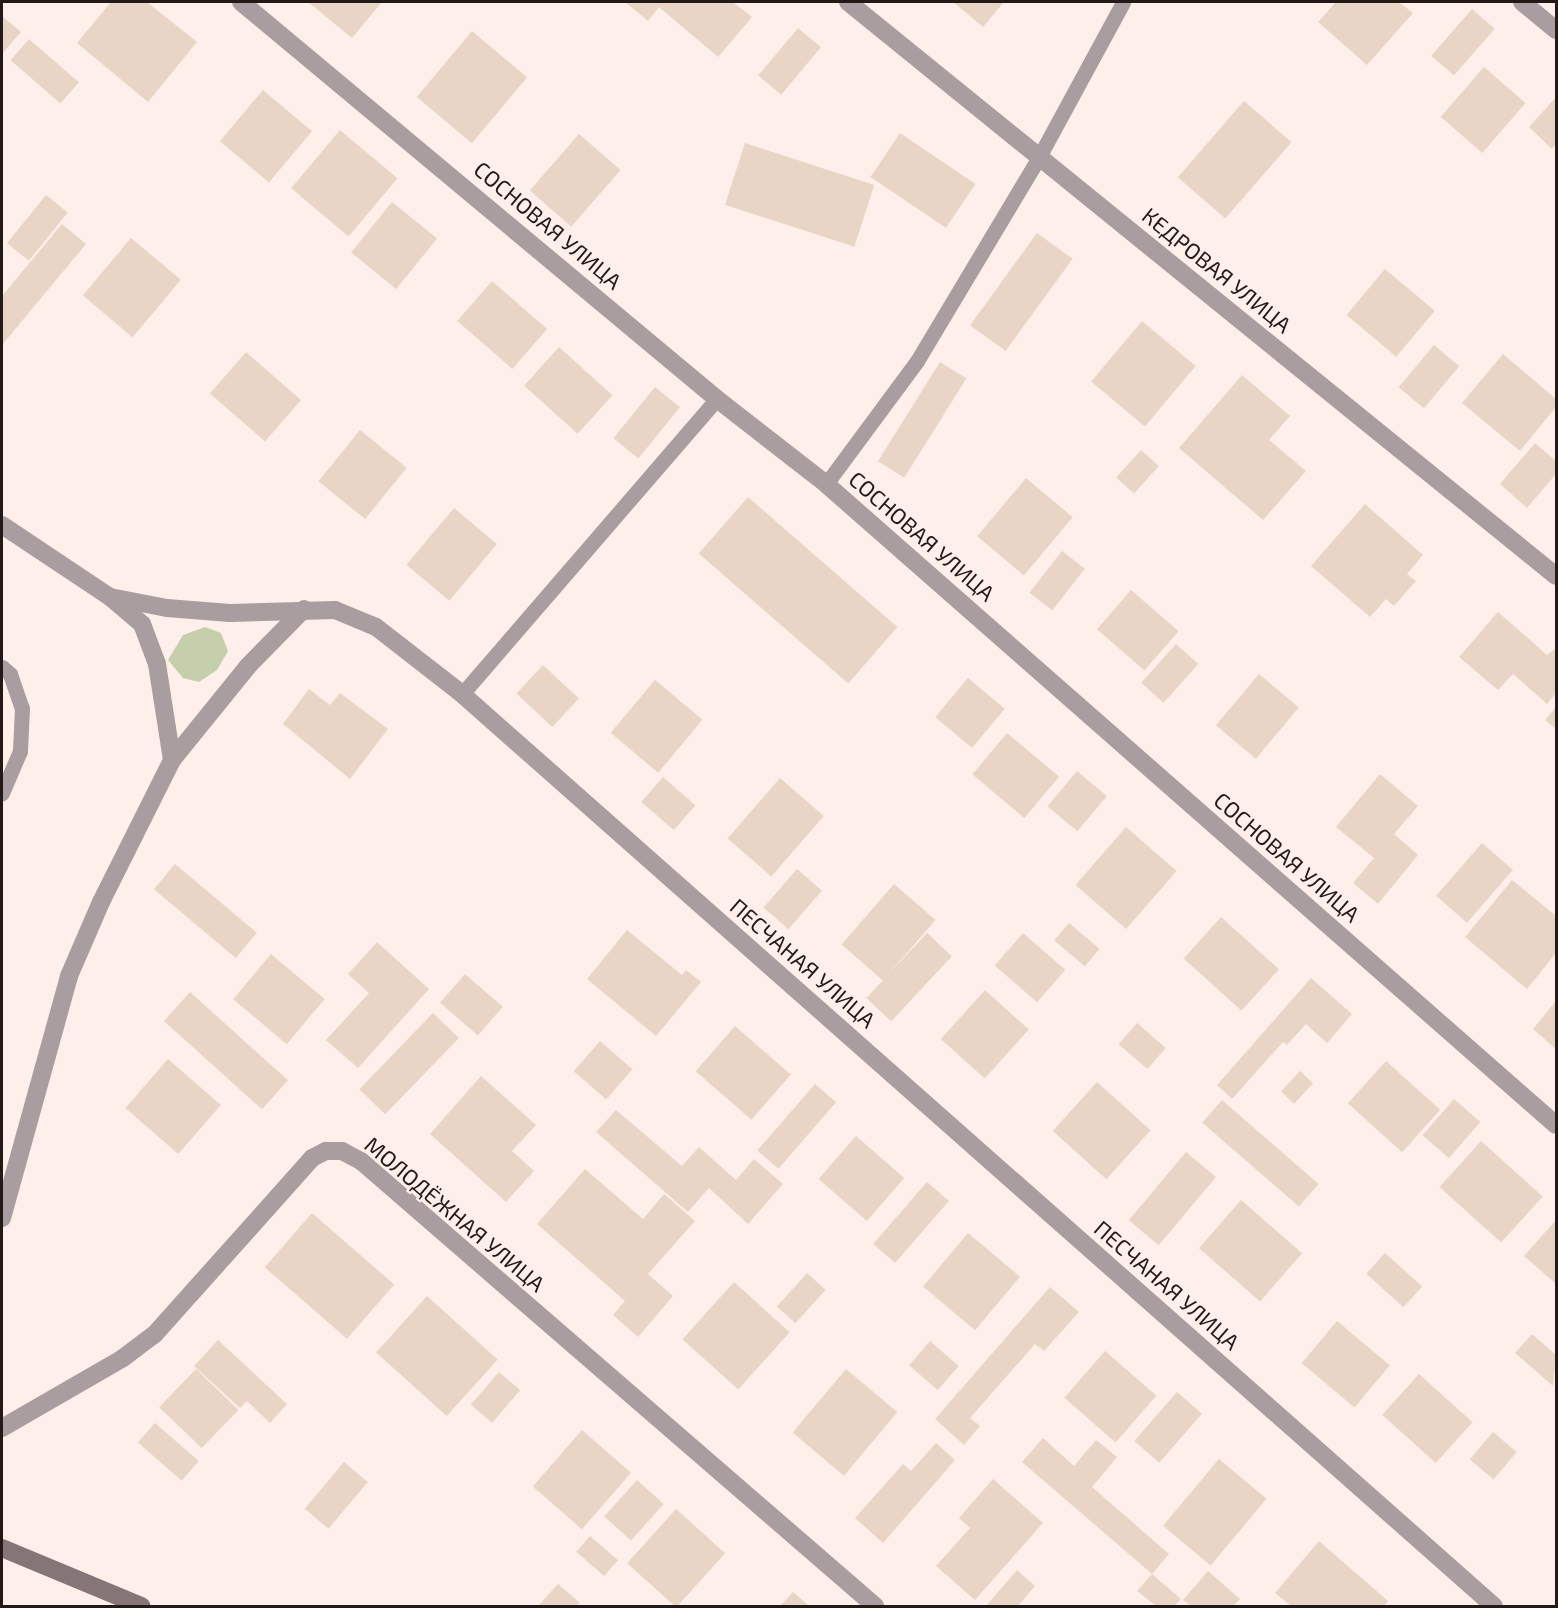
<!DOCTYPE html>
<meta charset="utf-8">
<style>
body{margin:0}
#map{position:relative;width:1558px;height:1608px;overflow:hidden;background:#feefea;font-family:"Exo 2",sans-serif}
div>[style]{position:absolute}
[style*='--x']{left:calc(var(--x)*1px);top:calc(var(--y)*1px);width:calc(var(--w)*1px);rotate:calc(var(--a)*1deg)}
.green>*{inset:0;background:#c6cfab}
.building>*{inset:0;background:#e9d5c6;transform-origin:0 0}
.lane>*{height:15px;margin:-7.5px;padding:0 7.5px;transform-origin:7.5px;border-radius:7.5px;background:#a99d9f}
.street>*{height:18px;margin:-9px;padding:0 9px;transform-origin:9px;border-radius:9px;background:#a99d9f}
.secondary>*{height:18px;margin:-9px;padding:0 9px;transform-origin:9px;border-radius:9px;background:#857577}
span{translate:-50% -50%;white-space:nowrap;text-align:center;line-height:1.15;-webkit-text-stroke:4.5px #feefea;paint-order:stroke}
.street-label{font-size:22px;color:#231a17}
.frame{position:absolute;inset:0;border:3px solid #231a17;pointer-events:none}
</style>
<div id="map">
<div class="green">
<i style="clip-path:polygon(205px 627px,221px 633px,228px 651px,217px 670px,199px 682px,183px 678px,168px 660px,183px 635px)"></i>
</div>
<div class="building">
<i style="clip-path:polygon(111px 2px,147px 2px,197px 42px,148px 102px,77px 43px)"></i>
<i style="clip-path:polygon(308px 2px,382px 2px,352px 38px)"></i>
<i style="clip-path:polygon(625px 2px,733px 2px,752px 17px,718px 57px,659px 7px,648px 21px)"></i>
<i style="clip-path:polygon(953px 2px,1004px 2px,983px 27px)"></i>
<i style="clip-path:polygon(1336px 2px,1399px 2px,1413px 13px,1367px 65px,1318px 22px)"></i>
<i style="left:1472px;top:9px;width:30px;height:62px;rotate:41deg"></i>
<i style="clip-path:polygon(2px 16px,21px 32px,2px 54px)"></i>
<i style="left:798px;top:28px;width:30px;height:62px;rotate:40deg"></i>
<i style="left:472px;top:31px;width:72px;height:86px;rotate:40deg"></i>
<i style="left:29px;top:39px;width:66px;height:28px;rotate:41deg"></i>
<i style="left:1484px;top:67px;width:55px;height:66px;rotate:41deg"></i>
<i style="left:263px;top:90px;width:64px;height:67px;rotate:40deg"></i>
<i style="clip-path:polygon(1556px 97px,1556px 144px,1552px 149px,1529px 127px)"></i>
<i style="left:1244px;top:101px;width:63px;height:101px;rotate:41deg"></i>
<i style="left:340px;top:130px;width:75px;height:76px;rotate:40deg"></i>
<i style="left:900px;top:133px;width:91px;height:53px;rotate:34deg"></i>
<i style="left:579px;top:134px;width:55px;height:75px;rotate:41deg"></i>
<i style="left:745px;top:143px;width:136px;height:65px;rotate:18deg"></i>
<i style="left:46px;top:195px;width:28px;height:62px;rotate:39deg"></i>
<i style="left:392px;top:202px;width:58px;height:65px;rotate:39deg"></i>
<i style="clip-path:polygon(62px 224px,86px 244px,2px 345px,2px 296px)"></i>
<i style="left:1037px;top:233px;width:44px;height:114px;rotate:36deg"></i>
<i style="left:131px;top:238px;width:65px;height:75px;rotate:40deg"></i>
<i style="left:1385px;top:269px;width:65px;height:60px;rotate:40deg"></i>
<i style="left:492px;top:281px;width:73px;height:53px;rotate:41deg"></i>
<i style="left:1142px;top:321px;width:70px;height:79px;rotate:40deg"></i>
<i style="left:1434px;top:345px;width:33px;height:55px;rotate:40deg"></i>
<i style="left:559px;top:347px;width:72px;height:52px;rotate:42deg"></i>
<i style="left:246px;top:352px;width:73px;height:55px;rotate:41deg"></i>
<i style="clip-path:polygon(1503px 354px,1556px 399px,1556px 407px,1520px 451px,1462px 403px)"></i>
<i style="left:940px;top:362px;width:31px;height:117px;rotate:32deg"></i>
<i style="clip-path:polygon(1242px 375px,1290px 416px,1269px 440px,1306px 471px,1263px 520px,1179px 448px)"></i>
<i style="left:655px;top:387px;width:32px;height:66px;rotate:39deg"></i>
<i style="left:360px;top:430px;width:60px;height:66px;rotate:39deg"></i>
<i style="clip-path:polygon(1535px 443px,1556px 461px,1556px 474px,1527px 508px,1500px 484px)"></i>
<i style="left:1141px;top:450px;width:24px;height:37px;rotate:42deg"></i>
<i style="left:1026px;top:478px;width:61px;height:76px;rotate:40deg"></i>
<i style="left:748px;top:497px;width:198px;height:75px;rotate:41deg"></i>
<i style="clip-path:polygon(1365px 504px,1423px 555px,1407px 574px,1416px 581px,1394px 606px,1386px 599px,1370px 617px,1311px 566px)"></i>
<i style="left:454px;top:508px;width:56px;height:74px;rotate:40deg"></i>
<i style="left:1062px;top:551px;width:29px;height:53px;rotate:38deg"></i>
<i style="left:1131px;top:590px;width:63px;height:52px;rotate:41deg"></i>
<i style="clip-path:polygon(1498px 612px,1547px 655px,1556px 648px,1556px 693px,1547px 704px,1513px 674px,1498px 690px,1459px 657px)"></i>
<i style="left:1176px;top:644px;width:30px;height:52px;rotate:42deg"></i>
<i style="left:543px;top:665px;width:49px;height:39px;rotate:43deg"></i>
<i style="left:1259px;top:674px;width:52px;height:67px;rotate:40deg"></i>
<i style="left:968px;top:678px;width:48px;height:51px;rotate:40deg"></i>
<i style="left:655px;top:680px;width:62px;height:69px;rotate:40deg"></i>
<i style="clip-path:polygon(309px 689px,330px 705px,340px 693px,388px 729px,350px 779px,283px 724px)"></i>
<i style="clip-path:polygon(1556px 707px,1556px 729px,1545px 720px)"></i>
<i style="left:1007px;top:733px;width:68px;height:54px;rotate:40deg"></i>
<i style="left:1077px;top:771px;width:39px;height:46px;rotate:40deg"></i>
<i style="clip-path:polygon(1380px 774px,1418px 806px,1394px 834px,1418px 855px,1378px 904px,1353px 883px,1374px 858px,1336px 827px)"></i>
<i style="left:663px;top:777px;width:43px;height:33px;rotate:41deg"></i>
<i style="left:780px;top:778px;width:58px;height:80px;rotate:41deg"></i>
<i style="left:1126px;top:827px;width:67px;height:77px;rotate:41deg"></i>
<i style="left:1482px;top:843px;width:41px;height:70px;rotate:41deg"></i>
<i style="left:175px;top:864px;width:107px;height:33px;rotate:40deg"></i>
<i style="left:797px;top:869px;width:33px;height:51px;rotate:41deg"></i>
<i style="clip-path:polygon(1512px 880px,1556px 916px,1556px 953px,1527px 989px,1465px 937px)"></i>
<i style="left:894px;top:884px;width:55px;height:80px;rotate:41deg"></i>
<i style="left:1221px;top:917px;width:78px;height:56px;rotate:42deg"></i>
<i style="left:1069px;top:923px;width:40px;height:23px;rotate:40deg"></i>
<i style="clip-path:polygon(627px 930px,682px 975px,686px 970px,701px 982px,656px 1036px,587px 979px)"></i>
<i style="left:927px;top:933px;width:34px;height:89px;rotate:43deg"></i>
<i style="left:1023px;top:933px;width:56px;height:43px;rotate:41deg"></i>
<i style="clip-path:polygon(377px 942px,429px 989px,358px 1068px,326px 1040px,369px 993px,348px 974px)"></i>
<i style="left:271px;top:954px;width:70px;height:59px;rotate:40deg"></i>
<i style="left:465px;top:974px;width:50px;height:38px;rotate:41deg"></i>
<i style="clip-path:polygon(1311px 978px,1352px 1014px,1327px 1043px,1306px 1024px,1287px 1045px,1283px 1042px,1232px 1099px,1217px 1085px)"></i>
<i style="left:985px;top:990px;width:59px;height:66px;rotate:42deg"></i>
<i style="left:190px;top:992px;width:132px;height:39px;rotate:42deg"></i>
<i style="clip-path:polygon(1556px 1001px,1556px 1049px,1533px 1029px)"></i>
<i style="left:433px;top:1013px;width:36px;height:106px;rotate:44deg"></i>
<i style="left:1137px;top:1023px;width:38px;height:28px;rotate:41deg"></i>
<i style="left:735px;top:1026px;width:74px;height:60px;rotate:41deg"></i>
<i style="left:600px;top:1041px;width:43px;height:40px;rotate:41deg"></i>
<i style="left:168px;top:1059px;width:70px;height:65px;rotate:41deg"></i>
<i style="left:1386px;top:1061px;width:73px;height:57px;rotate:42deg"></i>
<i style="left:1300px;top:1071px;width:18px;height:28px;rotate:43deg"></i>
<i style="clip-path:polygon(481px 1076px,536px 1125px,512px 1151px,534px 1171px,506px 1202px,430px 1134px)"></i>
<i style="left:1097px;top:1082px;width:72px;height:66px;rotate:42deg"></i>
<i style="left:815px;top:1084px;width:28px;height:88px;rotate:41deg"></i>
<i style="left:1454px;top:1099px;width:35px;height:48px;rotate:41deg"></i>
<i style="left:1222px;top:1100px;width:128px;height:30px;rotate:41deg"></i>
<i style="clip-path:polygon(616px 1110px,682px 1166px,699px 1147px,736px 1180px,754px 1159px,783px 1184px,748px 1224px,709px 1188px,688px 1212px,596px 1132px)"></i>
<i style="left:856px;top:1136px;width:64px;height:57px;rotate:41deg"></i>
<i style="left:1481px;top:1141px;width:83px;height:62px;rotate:42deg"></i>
<i style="left:1186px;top:1152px;width:39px;height:89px;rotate:40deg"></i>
<i style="clip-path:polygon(585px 1169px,643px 1219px,664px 1194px,695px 1221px,648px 1274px,673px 1296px,638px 1337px,613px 1315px,625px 1301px,537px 1224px)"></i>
<i style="left:927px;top:1182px;width:29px;height:82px;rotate:41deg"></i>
<i style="left:1241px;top:1200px;width:81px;height:64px;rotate:41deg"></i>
<i style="left:312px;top:1213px;width:109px;height:72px;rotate:41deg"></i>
<i style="clip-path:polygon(1556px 1220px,1556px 1284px,1524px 1256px)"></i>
<i style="left:968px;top:1233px;width:68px;height:70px;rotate:40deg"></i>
<i style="left:1385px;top:1253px;width:50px;height:28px;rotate:42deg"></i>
<i style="left:807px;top:1273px;width:25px;height:45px;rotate:42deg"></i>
<i style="left:734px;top:1282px;width:75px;height:77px;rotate:42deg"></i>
<i style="clip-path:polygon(1050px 1287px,1079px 1312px,1044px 1351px,1035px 1344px,970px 1418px,980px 1426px,964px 1445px,935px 1419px)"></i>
<i style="left:427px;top:1296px;width:95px;height:76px;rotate:42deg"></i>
<i style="left:1337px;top:1321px;width:69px;height:55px;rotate:40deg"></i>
<i style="clip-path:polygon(1532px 1334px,1556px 1355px,1553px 1386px,1515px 1353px)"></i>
<i style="clip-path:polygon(218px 1340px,287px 1404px,270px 1423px,247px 1401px,240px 1408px,194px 1366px)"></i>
<i style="left:930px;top:1341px;width:38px;height:32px;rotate:41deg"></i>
<i style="left:1105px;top:1351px;width:68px;height:62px;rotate:41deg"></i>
<i style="left:196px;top:1369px;width:59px;height:53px;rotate:44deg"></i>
<i style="left:846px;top:1369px;width:67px;height:83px;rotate:40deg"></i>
<i style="left:499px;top:1372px;width:28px;height:43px;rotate:41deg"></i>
<i style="left:1419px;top:1374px;width:72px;height:55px;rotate:42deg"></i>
<i style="left:1177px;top:1392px;width:33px;height:65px;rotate:41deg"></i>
<i style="left:155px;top:1423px;width:58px;height:26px;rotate:41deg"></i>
<i style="left:582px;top:1430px;width:65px;height:75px;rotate:41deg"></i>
<i style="left:1493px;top:1432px;width:31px;height:36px;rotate:40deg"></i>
<i style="clip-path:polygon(1043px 1438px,1074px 1466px,1096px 1440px,1117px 1457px,1092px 1487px,1169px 1554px,1152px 1574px,1181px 1599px,1174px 1606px,1156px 1606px,1137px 1591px,1152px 1574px,1022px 1462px)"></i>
<i style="clip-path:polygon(936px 1443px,955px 1460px,883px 1543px,855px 1518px,903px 1464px,911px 1471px)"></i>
<i style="left:1219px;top:1459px;width:62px;height:87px;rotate:40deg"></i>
<i style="left:344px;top:1462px;width:31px;height:61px;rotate:40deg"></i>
<i style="clip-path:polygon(993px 1479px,1043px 1523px,975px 1600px,936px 1566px,970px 1528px,959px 1518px)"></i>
<i style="left:637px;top:1480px;width:36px;height:49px;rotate:42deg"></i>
<i style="left:676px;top:1509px;width:66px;height:73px;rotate:42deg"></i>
<i style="left:590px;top:1536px;width:37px;height:21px;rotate:41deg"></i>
<i style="clip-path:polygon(1319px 1541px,1388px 1601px,1384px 1606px,1291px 1606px,1275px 1593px)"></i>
<i style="clip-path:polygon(1017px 1570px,1035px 1586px,1018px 1606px,986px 1606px)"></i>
<i style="clip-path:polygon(1208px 1571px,1240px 1599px,1233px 1606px,1191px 1606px,1183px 1600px)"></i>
<i style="clip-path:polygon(558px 1584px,580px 1603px,576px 1606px,538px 1606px)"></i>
<i style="clip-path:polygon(793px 1592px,809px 1606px,780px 1606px)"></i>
</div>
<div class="lane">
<i style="--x:826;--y:484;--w:153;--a:-53.5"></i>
<i style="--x:917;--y:361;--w:238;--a:-59.1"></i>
<i style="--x:1039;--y:157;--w:176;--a:-61.5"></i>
<i style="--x:2;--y:667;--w:11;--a:41"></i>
<i style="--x:10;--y:674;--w:36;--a:71"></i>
<i style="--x:22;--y:708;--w:43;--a:92.7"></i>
<i style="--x:20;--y:751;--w:46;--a:113.2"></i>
<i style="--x:462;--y:694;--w:390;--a:-49.2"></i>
</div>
<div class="street">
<i style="--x:241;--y:2;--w:620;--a:39.83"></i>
<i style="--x:717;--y:399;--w:138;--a:37.9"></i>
<i style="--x:826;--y:484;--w:971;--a:41.29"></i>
<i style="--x:848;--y:2;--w:911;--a:39.03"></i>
<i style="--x:1522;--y:2;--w:44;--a:39.5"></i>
<i style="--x:2;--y:525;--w:130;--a:33.7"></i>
<i style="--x:110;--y:597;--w:58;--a:10.9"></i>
<i style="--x:167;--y:608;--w:63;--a:4.5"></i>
<i style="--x:230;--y:613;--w:105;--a:-1.6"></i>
<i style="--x:335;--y:610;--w:44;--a:22.5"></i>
<i style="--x:376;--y:627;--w:109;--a:37.9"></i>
<i style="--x:462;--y:694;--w:1377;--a:41.47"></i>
<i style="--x:110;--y:597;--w:42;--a:40.2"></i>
<i style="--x:142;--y:624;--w:43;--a:69.4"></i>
<i style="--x:157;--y:664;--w:97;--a:81.1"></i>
<i style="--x:2;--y:1218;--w:251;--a:-74.5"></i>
<i style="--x:69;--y:976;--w:81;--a:-66.6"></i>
<i style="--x:101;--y:902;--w:159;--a:-63.4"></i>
<i style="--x:172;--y:760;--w:121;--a:-51"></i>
<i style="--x:248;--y:666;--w:80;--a:-45.5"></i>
<i style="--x:2;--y:1428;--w:140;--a:-30"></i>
<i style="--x:123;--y:1358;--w:39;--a:-37"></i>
<i style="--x:154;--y:1335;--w:237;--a:-48.2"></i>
<i style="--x:312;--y:1158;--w:16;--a:-27"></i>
<i style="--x:326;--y:1151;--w:16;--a:0"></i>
<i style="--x:342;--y:1151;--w:21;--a:28"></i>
<i style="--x:361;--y:1161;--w:680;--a:40.88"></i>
</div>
<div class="secondary">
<i style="--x:2;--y:1548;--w:151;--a:22.6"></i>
</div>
<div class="street-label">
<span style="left:548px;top:225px;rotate:40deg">СОСНОВАЯ УЛИЦА</span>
<span style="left:1217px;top:270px;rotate:39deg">КЕДРОВАЯ УЛИЦА</span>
<span style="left:922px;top:536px;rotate:41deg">СОСНОВАЯ УЛИЦА</span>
<span style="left:1287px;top:857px;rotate:41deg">СОСНОВАЯ УЛИЦА</span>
<span style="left:803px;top:963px;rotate:41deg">ПЕСЧАНАЯ УЛИЦА</span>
<span style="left:455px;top:1214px;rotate:40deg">МОЛОДЁЖНАЯ УЛИЦА</span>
<span style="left:1167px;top:1285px;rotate:41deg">ПЕСЧАНАЯ УЛИЦА</span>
</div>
<div class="frame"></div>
</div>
